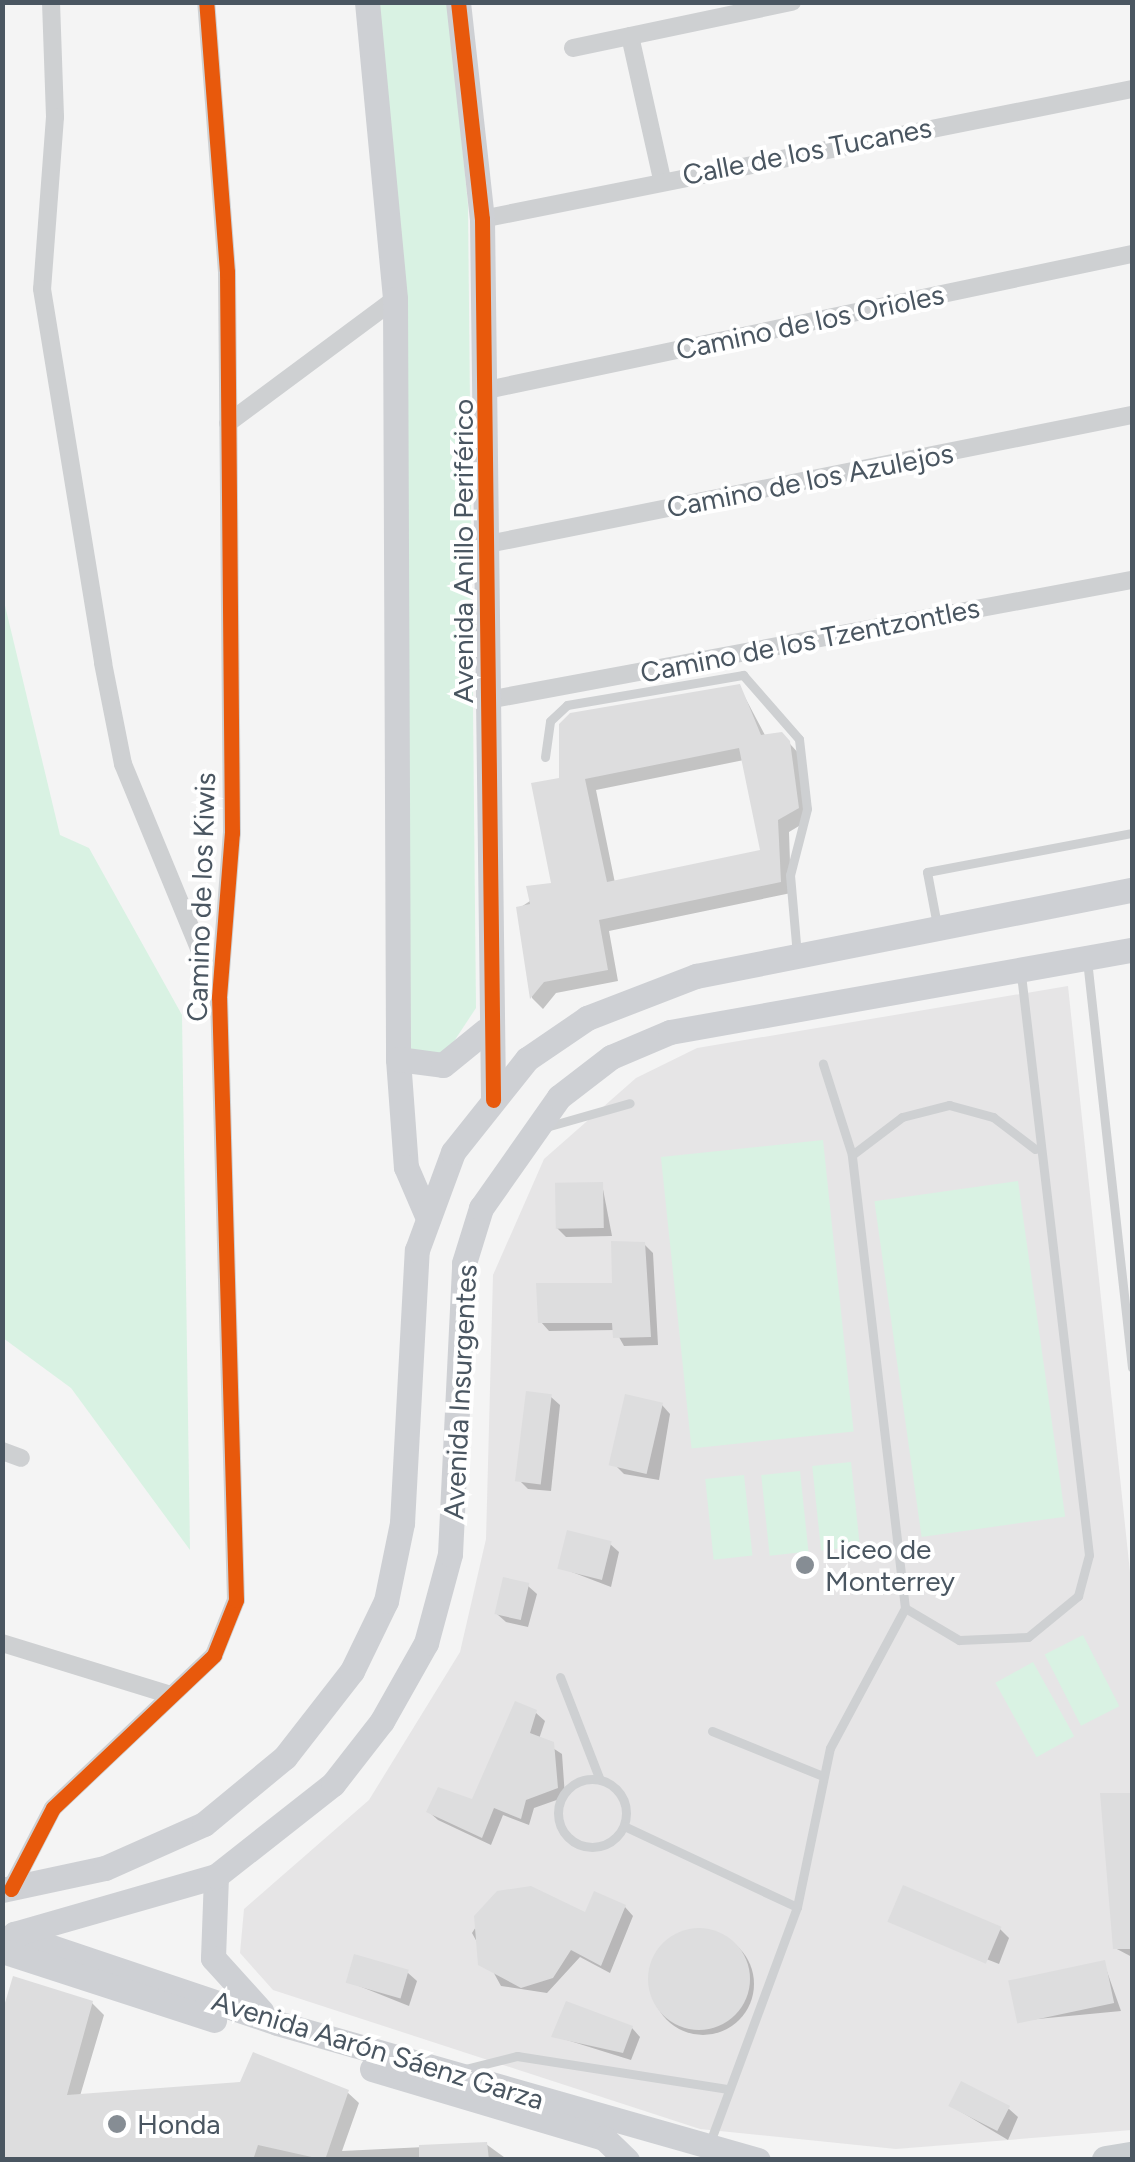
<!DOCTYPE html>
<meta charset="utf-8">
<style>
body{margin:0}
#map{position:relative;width:1135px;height:2162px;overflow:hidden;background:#f4f4f4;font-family:Figtree,sans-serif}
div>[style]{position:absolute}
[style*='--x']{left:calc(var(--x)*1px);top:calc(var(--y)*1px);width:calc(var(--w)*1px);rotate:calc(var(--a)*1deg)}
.education>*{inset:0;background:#e6e5e6}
.green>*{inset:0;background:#d9f2e3;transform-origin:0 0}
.shadow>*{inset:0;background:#0003}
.round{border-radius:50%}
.building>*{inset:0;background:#ddddde;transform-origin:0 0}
.lane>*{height:9px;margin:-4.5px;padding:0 4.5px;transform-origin:4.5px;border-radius:4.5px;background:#ced0d2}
.lane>.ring{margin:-4.5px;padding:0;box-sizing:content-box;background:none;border:9px solid #ced0d2;border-radius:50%}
.street>*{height:18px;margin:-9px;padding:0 9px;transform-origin:9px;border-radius:9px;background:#ced0d2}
.secondary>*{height:25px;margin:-12.5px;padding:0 12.5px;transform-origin:12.5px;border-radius:12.5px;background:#ced0d4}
.primary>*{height:28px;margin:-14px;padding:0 14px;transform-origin:14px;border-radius:14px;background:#caced1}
.cycleway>*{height:15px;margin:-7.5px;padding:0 7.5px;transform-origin:7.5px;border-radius:7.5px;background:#e8590c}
.dots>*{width:28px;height:28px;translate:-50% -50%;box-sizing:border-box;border:5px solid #fff;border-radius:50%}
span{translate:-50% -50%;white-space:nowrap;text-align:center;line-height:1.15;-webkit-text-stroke:8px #fff;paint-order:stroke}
.street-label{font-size:28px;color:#4a5661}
.poi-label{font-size:28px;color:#4a5661}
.left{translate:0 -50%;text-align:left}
.frame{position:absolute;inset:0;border:5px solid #4a5661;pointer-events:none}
</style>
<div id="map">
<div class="education">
<i style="clip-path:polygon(1068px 986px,1132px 1591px,1132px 2130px,896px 2149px,700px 2129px,273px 1990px,240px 1953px,244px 1909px,369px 1800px,460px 1652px,486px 1539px,493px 1275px,544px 1159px,636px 1078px,697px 1048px)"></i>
</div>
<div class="green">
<i style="clip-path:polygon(378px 3px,448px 3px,468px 205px,476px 1008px,445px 1055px,407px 1053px)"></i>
<i style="clip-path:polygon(2px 593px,60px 835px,89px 848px,182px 1015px,190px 1550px,71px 1388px,3px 1338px)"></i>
<i style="left:823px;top:1140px;width:293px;height:163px;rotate:84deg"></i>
<i style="left:1018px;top:1181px;width:339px;height:145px;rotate:82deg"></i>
<i style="left:851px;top:1462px;width:85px;height:39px;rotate:84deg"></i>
<i style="left:800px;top:1471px;width:81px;height:39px;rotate:84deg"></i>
<i style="left:744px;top:1475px;width:81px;height:39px;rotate:84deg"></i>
<i style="left:1083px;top:1635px;width:80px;height:43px;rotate:63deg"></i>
<i style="left:1033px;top:1662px;width:85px;height:43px;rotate:61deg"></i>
</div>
<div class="shadow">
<i style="clip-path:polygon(evenodd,739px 686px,766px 737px,781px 734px,801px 756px,809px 820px,789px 832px,791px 893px,609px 931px,618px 981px,556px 993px,543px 1009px,532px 998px,518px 909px,554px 885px,562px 780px,739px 686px,744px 760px,763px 852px,615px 883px,596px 790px,744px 760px)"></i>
<i style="clip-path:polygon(602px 1184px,612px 1236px,566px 1237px,557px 1228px)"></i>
<i style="clip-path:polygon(644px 1244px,653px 1253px,658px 1345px,624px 1346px,615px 1330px,549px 1331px,541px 1322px,614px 1285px)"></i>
<i style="clip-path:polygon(551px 1397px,560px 1405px,551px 1491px,528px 1489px,519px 1480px)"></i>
<i style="clip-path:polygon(662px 1405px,670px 1414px,659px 1480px,624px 1474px,615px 1465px)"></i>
<i style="clip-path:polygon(610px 1544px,619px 1552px,611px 1587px,564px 1569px)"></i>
<i style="clip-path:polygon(528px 1586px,537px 1594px,528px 1627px,506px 1622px,497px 1614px)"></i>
<i style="clip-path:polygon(536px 1713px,545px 1721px,539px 1739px,562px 1754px,565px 1797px,534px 1808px,529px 1825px,503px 1815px,491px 1845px,438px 1820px,429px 1812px,474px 1802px)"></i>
<i style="clip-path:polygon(1103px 1795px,1132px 1795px,1132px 1957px,1115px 1948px)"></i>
<i style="clip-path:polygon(498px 1893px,586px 1916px,625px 1907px,633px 1916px,610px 1973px,580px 1957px,547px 1993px,501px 1986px,472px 1933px)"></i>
<i style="clip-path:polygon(890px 1921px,1000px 1929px,1009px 1938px,999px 1964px)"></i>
<i class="round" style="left:652px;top:1933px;width:102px;height:102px"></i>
<i style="clip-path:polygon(1104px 1963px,1121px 2011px,1027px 2020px,1018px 2012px)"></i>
<i style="clip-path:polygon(408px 1973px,417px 1981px,409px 2006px,349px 1982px)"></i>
<i style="clip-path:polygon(92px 2003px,104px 2015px,80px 2096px,347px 2092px,359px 2103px,342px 2151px,486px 2144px,508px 2160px,2px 2160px)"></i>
<i style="clip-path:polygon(632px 2028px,640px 2037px,631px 2060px,554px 2036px)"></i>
<i style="clip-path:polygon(953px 2107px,1009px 2109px,1018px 2117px,1008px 2140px)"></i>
</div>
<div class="building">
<i style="clip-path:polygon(evenodd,740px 684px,761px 735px,782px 732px,790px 741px,799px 808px,778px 820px,781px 882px,599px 920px,608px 970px,544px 982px,530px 999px,516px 907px,530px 904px,526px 886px,551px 883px,531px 783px,559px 778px,559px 724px,570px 713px,740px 684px,739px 748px,760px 850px,607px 882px,585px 779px,739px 748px)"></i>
<i style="left:603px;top:1182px;width:46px;height:48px;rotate:89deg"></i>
<i style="clip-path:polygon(611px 1241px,645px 1242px,651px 1337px,613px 1338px,612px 1323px,538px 1323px,536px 1283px,612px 1283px)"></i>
<i style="left:526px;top:1391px;width:26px;height:91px;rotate:7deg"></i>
<i style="left:625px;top:1394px;width:39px;height:73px;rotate:13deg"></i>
<i style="left:567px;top:1530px;width:46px;height:40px;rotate:14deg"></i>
<i style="left:503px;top:1577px;width:27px;height:38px;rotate:13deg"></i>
<i style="clip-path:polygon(515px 1701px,537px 1710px,530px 1733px,554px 1742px,558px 1788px,526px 1800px,521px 1819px,494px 1808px,482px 1838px,426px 1812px,438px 1787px,472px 1799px)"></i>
<i style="clip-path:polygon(1100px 1793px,1132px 1793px,1132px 1949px,1113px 1949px)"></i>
<i style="left:903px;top:1885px;width:107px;height:40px;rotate:23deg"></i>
<i style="clip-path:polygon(531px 1886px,585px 1912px,594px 1891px,626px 1905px,601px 1966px,571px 1950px,553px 1978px,521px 1988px,478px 1965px,474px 1916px,497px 1891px)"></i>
<i class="round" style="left:648px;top:1928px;width:102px;height:102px"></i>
<i style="left:354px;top:1954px;width:57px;height:30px;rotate:16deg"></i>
<i style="left:1105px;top:1960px;width:44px;height:99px;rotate:78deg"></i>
<i style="clip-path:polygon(13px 1976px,93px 2001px,67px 2095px,240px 2082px,253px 2052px,349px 2090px,325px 2160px,258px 2145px,253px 2160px,2px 2160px,2px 2013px)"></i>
<i style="clip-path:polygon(566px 2001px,633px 2026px,623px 2053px,551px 2037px)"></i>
<i style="left:961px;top:2081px;width:55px;height:28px;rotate:27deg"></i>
<i style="clip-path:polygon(487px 2142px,489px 2160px,419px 2160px,419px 2145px)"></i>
</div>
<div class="lane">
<i style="--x:545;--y:757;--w:36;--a:-82"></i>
<i style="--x:550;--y:721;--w:23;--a:-43"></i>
<i style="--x:567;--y:705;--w:179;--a:-9.7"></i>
<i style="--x:743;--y:675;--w:85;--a:48.8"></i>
<i style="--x:799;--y:739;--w:70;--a:83.5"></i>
<i style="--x:807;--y:809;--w:68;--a:104.4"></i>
<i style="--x:790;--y:875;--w:80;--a:85"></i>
<i style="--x:937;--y:925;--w:54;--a:-100.7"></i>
<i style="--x:927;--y:872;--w:209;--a:-10.8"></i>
<i style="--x:1087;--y:960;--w:410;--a:83.7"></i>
<i style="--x:546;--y:1127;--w:87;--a:-15.9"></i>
<i style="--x:852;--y:1155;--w:63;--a:-37.2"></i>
<i style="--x:902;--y:1117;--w:49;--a:-14.3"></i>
<i style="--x:949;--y:1105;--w:46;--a:15.3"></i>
<i style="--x:993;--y:1117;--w:53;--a:37.3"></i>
<i style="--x:905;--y:1608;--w:63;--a:30.7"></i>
<i style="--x:959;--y:1640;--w:69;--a:-2.5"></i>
<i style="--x:1028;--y:1637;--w:65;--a:-39.4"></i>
<i style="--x:1078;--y:1596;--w:42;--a:-75"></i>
<i style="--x:1089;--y:1555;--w:585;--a:-96.68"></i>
<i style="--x:560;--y:1677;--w:110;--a:68.8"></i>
<i style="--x:712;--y:1731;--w:120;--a:22.1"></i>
<i class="ring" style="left:558px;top:1779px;width:59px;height:59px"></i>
<i style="--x:624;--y:1826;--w:191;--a:25.1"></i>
<i style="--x:797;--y:1907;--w:251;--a:110.3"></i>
<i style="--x:797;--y:1907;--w:162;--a:-78.3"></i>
<i style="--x:830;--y:1748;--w:159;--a:-61.8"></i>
<i style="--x:905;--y:1608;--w:456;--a:-96.7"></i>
<i style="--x:852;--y:1155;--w:96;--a:-107.7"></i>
<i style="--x:465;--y:2069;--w:54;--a:-14"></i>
<i style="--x:517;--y:2056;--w:214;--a:8.9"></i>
</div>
<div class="street">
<i style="--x:51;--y:2;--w:115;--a:88"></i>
<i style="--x:55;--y:117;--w:172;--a:94.3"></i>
<i style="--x:42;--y:289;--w:379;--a:80.7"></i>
<i style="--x:103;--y:663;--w:103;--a:78.8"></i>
<i style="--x:123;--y:764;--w:252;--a:67.6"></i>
<i style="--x:630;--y:36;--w:147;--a:77.4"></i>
<i style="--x:573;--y:48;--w:224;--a:-11.9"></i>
<i style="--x:482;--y:219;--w:663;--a:-11.31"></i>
<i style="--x:487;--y:390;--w:659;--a:-11.91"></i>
<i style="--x:228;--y:423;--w:208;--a:-36.6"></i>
<i style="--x:488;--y:544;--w:657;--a:-11.33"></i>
<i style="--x:488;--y:700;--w:655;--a:-10.56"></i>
<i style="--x:2;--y:1451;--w:20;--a:20"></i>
<i style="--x:2;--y:1643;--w:177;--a:17.1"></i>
<i style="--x:11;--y:1889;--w:91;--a:-62.6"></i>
<i style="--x:53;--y:1808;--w:222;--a:-43.5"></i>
<i style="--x:214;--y:1655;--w:59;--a:-68.2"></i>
<i style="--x:236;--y:1600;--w:603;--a:-91.61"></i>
<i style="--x:219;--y:997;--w:165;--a:-85.5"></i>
<i style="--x:232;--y:833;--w:561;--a:-90.51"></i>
<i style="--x:227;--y:272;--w:271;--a:-94.4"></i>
</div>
<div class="secondary">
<i style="--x:367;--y:2;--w:298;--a:84.6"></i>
<i style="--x:395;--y:299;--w:760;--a:89.77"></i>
<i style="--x:398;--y:1059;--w:108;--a:85.8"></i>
<i style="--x:406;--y:1167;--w:56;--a:66.7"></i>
<i style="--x:458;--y:2;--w:218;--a:83.7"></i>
<i style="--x:482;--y:219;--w:881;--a:89.28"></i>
<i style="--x:398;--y:1059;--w:45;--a:7.6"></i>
<i style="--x:443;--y:1065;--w:55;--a:-39.1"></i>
<i style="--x:216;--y:1876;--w:82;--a:92.1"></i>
<i style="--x:213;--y:1958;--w:72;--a:47.8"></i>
<i style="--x:2;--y:1890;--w:105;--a:-12.1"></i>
<i style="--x:105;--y:1868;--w:108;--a:-24"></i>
<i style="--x:204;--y:1824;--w:105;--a:-39.6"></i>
<i style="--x:285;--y:1757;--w:109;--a:-52.1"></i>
<i style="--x:352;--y:1671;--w:78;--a:-64.1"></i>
<i style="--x:386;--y:1601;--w:80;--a:-78.4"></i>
<i style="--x:402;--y:1523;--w:273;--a:-86.9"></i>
<i style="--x:417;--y:1250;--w:104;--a:-69.8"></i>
<i style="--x:453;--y:1152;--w:119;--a:-51.5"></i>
<i style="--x:527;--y:1059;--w:73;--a:-34.3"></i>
<i style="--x:587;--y:1018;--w:117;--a:-21.1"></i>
<i style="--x:696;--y:976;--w:444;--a:-11.2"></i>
<i style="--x:16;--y:1935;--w:275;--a:18.6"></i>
<i style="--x:277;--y:2023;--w:500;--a:15.9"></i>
<i style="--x:2;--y:1947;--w:18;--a:-47"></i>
<i style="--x:14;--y:1934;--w:210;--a:-16"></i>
<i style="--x:216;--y:1876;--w:149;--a:-38.2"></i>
<i style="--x:333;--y:1784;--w:80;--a:-52.1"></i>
<i style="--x:382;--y:1721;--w:90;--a:-60.6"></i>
<i style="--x:426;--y:1643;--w:92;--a:-74.9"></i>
<i style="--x:450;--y:1554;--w:291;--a:-87.2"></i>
<i style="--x:464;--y:1263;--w:58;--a:-72.8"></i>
<i style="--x:481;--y:1208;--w:136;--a:-54.9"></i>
<i style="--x:559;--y:1097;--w:66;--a:-37.6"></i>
<i style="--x:611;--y:1057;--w:64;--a:-23"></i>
<i style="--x:670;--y:1032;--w:469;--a:-10.1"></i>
<i style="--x:2;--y:1951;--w:223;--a:18"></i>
<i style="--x:372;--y:2069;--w:242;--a:16.6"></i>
<i style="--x:604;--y:2138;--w:32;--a:44"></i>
</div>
<div class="primary">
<i style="--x:1106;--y:2160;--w:26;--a:-9"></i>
</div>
<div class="cycleway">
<i style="--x:458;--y:2;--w:218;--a:83.7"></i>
<i style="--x:482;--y:219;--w:881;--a:89.28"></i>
<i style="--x:11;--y:1889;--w:91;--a:-62.6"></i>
<i style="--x:53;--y:1808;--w:222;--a:-43.5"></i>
<i style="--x:214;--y:1655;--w:59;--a:-68.2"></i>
<i style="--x:236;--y:1600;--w:603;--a:-91.61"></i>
<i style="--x:219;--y:997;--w:165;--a:-85.5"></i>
<i style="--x:232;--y:833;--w:561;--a:-90.51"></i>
<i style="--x:227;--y:272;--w:271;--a:-94.4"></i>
</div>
<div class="dots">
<i style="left:805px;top:1565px;background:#868d94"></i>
<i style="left:117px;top:2124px;background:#868d94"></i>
</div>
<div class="street-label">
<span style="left:807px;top:151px;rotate:-11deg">Calle de los Tucanes</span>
<span style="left:810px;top:322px;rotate:-12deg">Camino de los Orioles</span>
<span style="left:810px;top:480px;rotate:-11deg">Camino de los Azulejos</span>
<span style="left:463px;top:551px;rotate:-90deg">Avenida Anillo Periférico</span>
<span style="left:810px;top:640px;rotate:-11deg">Camino de los Tzentzontles</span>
<span style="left:201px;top:897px;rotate:-88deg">Camino de los Kiwis</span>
<span style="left:460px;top:1392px;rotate:-87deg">Avenida Insurgentes</span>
<span style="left:378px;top:2050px;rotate:17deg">Avenida Aarón Sáenz Garza</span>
</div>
<div class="poi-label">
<span class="left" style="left:825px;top:1565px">Liceo de<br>Monterrey</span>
<span class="left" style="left:137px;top:2124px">Honda</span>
</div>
<div class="frame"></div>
</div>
